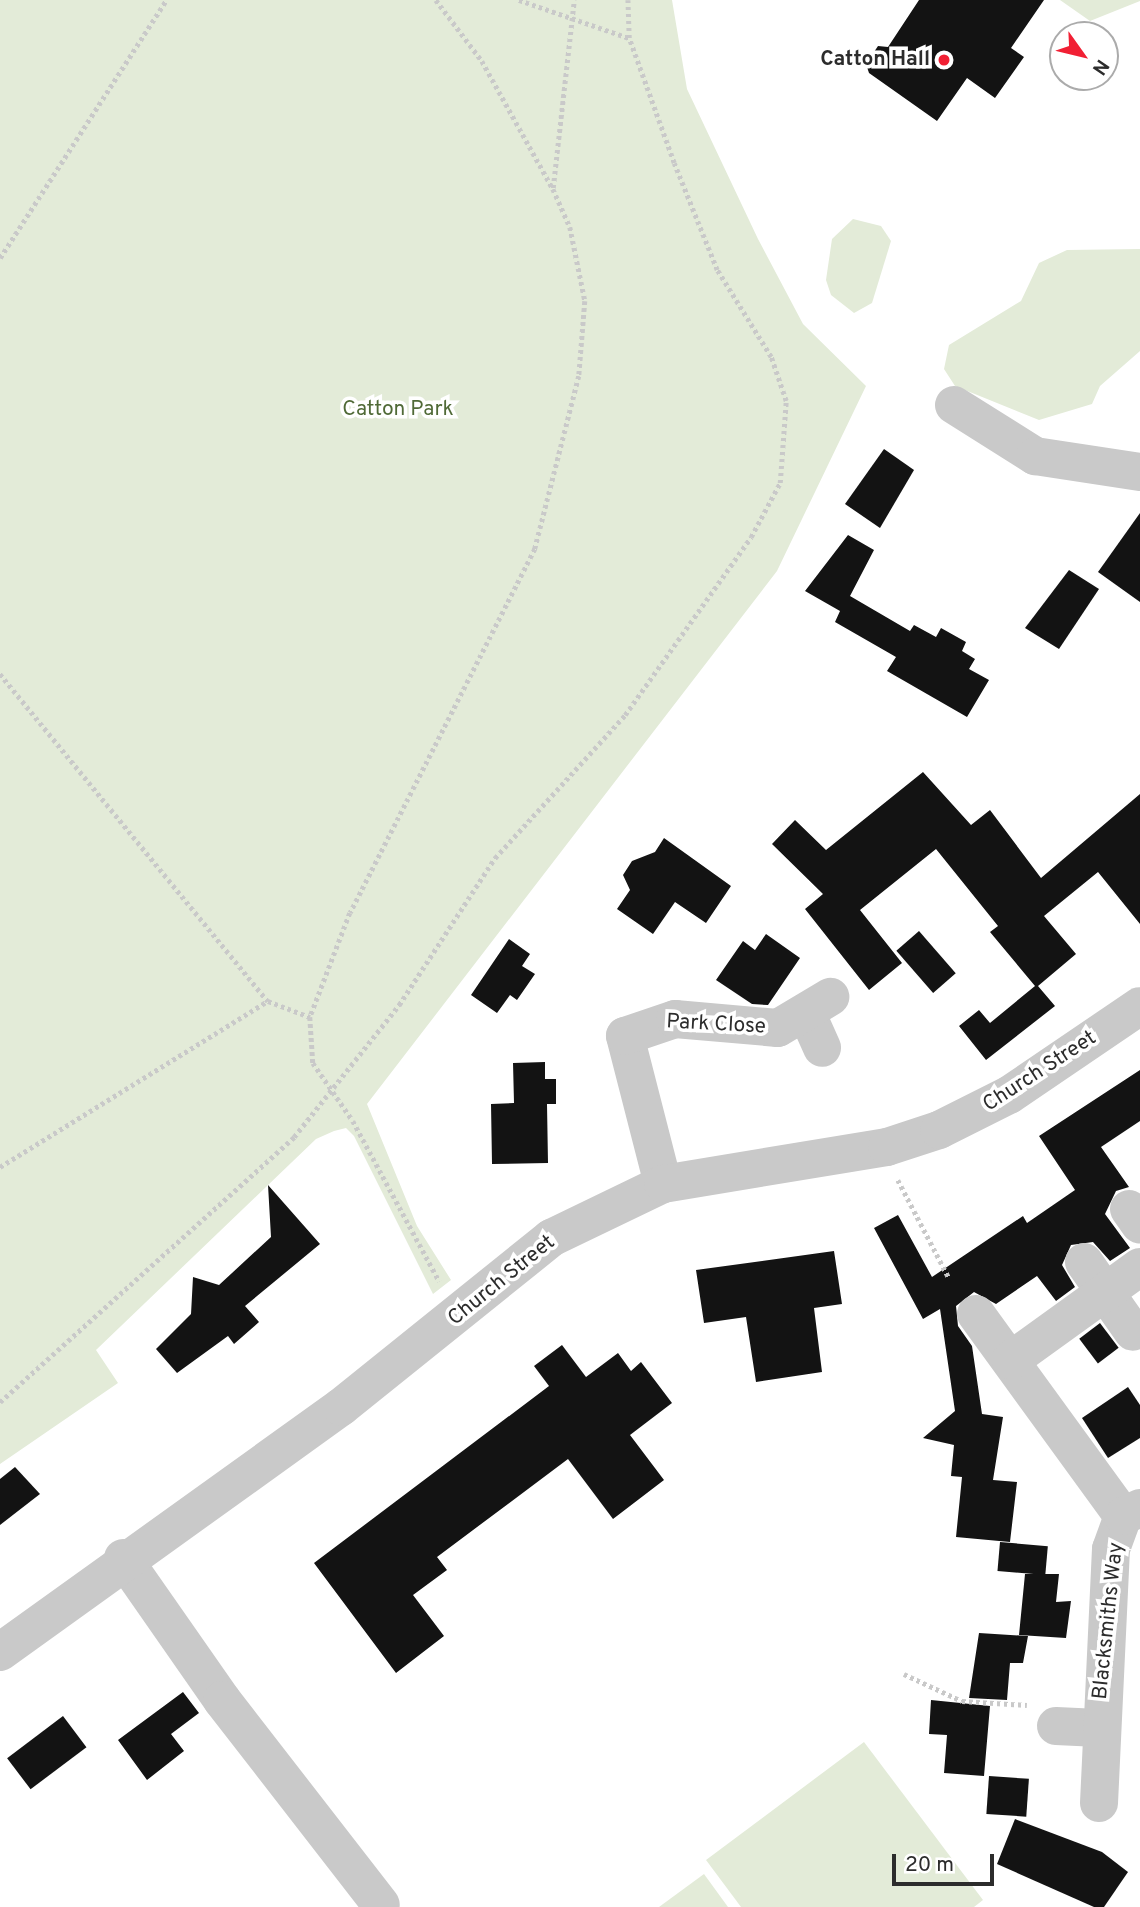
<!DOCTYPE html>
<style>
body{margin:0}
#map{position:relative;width:1140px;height:1907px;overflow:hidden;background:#fff;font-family:Overpass,sans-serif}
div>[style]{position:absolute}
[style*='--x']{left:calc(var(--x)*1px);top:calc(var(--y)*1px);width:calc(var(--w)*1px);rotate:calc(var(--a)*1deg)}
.green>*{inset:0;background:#e3ebd8}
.building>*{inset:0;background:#131313;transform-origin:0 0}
.path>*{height:4.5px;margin-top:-2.25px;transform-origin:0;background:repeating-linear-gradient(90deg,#c9c9c9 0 3.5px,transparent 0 7px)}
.minor>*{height:38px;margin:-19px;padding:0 19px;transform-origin:19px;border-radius:19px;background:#c9c9c9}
.dots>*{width:19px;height:19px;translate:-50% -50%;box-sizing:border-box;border:4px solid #fff;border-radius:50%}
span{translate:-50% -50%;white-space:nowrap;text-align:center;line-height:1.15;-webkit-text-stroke:7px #fff;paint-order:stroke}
.poi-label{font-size:21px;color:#2c2c2c;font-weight:700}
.right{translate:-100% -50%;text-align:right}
.park-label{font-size:21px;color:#506a37}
.street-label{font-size:21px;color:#2c2c2c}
.north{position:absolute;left:1049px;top:21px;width:70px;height:70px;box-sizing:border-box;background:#fff;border:2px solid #ababab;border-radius:50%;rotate:124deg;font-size:19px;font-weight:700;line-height:28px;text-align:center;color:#2c2c2c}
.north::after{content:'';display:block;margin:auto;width:24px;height:32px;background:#f12034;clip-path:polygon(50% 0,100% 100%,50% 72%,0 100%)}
.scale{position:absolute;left:892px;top:1854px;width:102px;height:32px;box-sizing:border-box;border:4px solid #2c2c2c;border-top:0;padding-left:9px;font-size:21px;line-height:24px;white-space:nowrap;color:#2c2c2c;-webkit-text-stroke:5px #fff;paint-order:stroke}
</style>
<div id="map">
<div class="green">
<i style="clip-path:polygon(0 0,672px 0,687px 89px,758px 239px,803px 324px,866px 386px,777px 571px,367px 1104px,417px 1226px,451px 1280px,433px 1294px,354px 1136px,346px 1128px,334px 1131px,316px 1139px,96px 1350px,118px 1383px,0 1464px)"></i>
<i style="clip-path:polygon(1060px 0,1140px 0,1140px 1px,1090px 21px)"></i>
<i style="clip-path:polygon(853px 219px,881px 226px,891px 241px,872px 303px,854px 313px,831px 295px,826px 280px,832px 239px)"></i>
<i style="clip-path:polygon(1140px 249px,1140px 351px,1100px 386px,1092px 404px,1039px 420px,955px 386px,944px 369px,949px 345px,1021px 301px,1039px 263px,1067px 250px)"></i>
<i style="clip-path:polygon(864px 1742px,983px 1900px,974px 1907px,741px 1907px,706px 1860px)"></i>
<i style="clip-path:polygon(704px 1874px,728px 1907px,659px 1907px)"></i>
</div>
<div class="building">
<i style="clip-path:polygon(919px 0,1044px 0,1011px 48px,1024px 57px,995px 98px,967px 78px,937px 121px,869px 73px,866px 64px,878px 46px,888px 47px)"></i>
<i style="clip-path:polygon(884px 449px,914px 470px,880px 528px,845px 504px)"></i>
<i style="clip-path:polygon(1140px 513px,1140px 602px,1098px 572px)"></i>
<i style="clip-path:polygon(848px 535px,874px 550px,850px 596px,910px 631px,914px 625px,936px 637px,941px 628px,966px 642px,962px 651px,975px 659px,969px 669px,989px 680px,967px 717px,887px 671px,896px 657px,835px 622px,840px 611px,805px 591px)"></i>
<i style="clip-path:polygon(1069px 570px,1099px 589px,1059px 649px,1025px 628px)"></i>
<i style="clip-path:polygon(923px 772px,971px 825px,990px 810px,1041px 878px,1140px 794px,1140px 924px,1098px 872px,1044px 916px,1076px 954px,1038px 986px,1055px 1006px,986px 1060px,959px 1026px,979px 1010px,990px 1023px,1035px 986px,990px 932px,998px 926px,936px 849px,860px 910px,902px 963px,869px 990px,805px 909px,823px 894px,772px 844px,795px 820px,826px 850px)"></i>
<i style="clip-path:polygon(664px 838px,731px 886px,706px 923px,675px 902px,653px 934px,617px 909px,630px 890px,623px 875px,632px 861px,655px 852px)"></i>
<i style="left:919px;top:931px;width:56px;height:30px;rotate:49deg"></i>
<i style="clip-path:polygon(766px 934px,800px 958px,768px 1005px,752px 1004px,716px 980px,743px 941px,755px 950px)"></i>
<i style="clip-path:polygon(509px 939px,530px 954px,522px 966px,535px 974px,517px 1000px,510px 995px,497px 1013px,471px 995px)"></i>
<i style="clip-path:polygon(545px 1062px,545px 1079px,556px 1079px,556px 1104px,547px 1104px,548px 1163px,492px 1164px,491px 1104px,514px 1103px,513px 1063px)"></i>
<i style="clip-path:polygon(1140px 1070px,1140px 1121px,1101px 1147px,1129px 1187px,1116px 1191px,1105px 1214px,1130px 1248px,1110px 1261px,1093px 1242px,1071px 1245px,1062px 1265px,1075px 1287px,1056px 1301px,1037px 1276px,996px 1304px,974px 1292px,956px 1306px,958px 1326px,972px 1346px,982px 1414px,1003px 1417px,993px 1480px,1017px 1482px,1010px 1542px,956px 1537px,962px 1477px,951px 1476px,954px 1445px,923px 1438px,955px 1411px,940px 1309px,923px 1319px,874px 1228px,898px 1215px,932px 1277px,1023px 1216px,1027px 1223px,1075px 1190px,1039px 1136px)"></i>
<i style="clip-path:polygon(268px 1185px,320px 1244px,245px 1306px,259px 1322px,234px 1344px,228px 1336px,177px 1373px,156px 1349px,191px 1314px,193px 1277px,219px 1285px,271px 1237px)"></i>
<i style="clip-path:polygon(834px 1251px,842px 1304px,814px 1308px,822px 1372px,756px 1382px,746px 1317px,704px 1323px,696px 1270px)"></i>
<i style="left:1100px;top:1323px;width:31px;height:26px;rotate:53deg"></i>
<i style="clip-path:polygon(562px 1345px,586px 1377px,618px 1353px,631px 1371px,641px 1362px,672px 1403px,630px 1435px,664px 1480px,613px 1519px,568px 1459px,437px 1557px,447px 1570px,413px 1595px,444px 1636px,396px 1673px,314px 1563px,549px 1386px,534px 1366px)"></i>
<i style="clip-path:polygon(1128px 1387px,1140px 1405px,1140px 1438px,1108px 1458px,1082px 1418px)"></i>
<i style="clip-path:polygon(15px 1467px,40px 1494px,0 1525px,0 1479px)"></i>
<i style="left:1000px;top:1542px;width:48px;height:29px;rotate:5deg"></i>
<i style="clip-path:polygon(1025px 1574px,1059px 1574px,1056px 1602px,1071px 1601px,1066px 1638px,1019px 1635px)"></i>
<i style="clip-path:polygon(979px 1633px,1028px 1636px,1023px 1663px,1010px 1663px,1007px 1700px,969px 1698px)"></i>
<i style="clip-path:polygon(183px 1692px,199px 1713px,171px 1734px,184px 1751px,147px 1780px,118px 1740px)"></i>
<i style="clip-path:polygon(931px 1700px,990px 1706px,984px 1776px,944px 1773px,947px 1735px,929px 1734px)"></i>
<i style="left:63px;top:1716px;width:39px;height:70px;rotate:53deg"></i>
<i style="left:989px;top:1776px;width:40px;height:38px;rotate:4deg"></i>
<i style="clip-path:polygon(1015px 1819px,1102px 1852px,1128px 1872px,1104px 1907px,1094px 1907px,997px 1864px)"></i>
</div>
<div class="path">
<i style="--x:436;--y:0;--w:76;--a:53"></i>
<i style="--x:482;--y:61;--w:146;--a:61"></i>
<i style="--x:553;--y:189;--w:42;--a:65.9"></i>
<i style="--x:570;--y:227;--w:76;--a:78.5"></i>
<i style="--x:585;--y:301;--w:75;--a:94.6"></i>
<i style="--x:579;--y:376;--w:179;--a:104.3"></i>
<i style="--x:535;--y:549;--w:408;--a:116.9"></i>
<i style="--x:350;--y:913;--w:111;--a:111"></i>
<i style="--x:310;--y:1017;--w:46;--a:86.3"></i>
<i style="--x:313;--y:1063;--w:70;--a:55.4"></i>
<i style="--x:353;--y:1121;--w:182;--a:61.7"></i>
<i style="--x:519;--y:0;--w:116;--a:19.1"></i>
<i style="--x:553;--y:188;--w:189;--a:-83.6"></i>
<i style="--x:0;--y:258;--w:307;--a:-57.2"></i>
<i style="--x:0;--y:674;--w:423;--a:50.7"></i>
<i style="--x:268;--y:1001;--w:45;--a:20.9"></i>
<i style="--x:0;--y:1167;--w:315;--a:-31.8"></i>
<i style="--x:898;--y:1180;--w:110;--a:62.5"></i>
<i style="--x:0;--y:1402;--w:396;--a:-42"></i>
<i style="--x:294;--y:1137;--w:169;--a:-51.5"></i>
<i style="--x:399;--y:1005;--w:176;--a:-56.9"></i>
<i style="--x:495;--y:858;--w:193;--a:-47.7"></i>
<i style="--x:625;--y:715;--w:218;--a:-54.7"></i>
<i style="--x:751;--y:537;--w:61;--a:-61.8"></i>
<i style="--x:780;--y:483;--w:82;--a:-85.8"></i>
<i style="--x:786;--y:401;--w:46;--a:-108.8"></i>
<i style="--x:771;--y:357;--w:102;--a:-121.8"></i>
<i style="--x:717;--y:270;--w:115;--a:-111.9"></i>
<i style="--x:674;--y:163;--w:133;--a:-109.8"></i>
<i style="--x:629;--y:38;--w:38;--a:-92"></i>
<i style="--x:904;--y:1674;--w:64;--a:25"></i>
<i style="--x:962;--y:1701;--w:65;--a:3.5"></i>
</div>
<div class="minor">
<i style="--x:954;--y:405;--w:96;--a:32.2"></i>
<i style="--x:1035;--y:456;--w:106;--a:8.7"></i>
<i style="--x:807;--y:1014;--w:37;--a:66"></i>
<i style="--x:663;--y:1184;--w:153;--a:-104.4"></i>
<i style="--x:625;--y:1036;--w:53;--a:-18.8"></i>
<i style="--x:675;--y:1019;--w:103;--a:5"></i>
<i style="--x:778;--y:1028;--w:61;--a:-30.8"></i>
<i style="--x:1129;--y:1209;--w:19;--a:55"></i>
<i style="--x:1084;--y:1262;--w:85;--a:55"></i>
<i style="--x:976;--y:1314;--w:250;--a:54"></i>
<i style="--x:1011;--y:1360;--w:159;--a:-35.8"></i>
<i style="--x:123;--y:1558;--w:173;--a:55.1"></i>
<i style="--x:222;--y:1700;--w:259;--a:52.2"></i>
<i style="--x:0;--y:1652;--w:420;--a:-35.7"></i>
<i style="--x:341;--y:1407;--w:270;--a:-38.8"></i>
<i style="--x:551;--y:1238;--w:124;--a:-25.7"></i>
<i style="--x:663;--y:1184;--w:227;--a:-9.4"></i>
<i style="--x:887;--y:1147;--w:55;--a:-18.1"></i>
<i style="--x:939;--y:1130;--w:78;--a:-26.6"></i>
<i style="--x:1009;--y:1095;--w:158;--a:-34.2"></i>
<i style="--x:1056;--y:1726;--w:43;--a:2.7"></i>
<i style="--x:1099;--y:1803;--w:254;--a:-87.3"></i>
<i style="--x:1111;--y:1549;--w:35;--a:-70"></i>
<i style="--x:1123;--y:1516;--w:19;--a:-25"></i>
</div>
<div class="dots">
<i style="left:944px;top:60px;background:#f12034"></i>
</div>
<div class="poi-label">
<span class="right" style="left:930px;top:60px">Catton Hall</span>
</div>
<div class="park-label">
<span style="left:398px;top:410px">Catton Park</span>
</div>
<div class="street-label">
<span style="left:716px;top:1025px;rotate:3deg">Park Close</span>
<span style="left:1040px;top:1072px;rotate:-33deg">Church Street</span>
<span style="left:502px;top:1281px;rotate:-39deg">Church Street</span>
<span style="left:1109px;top:1621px;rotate:-84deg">Blacksmiths Way</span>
</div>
<div class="north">N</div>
<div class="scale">20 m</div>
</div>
